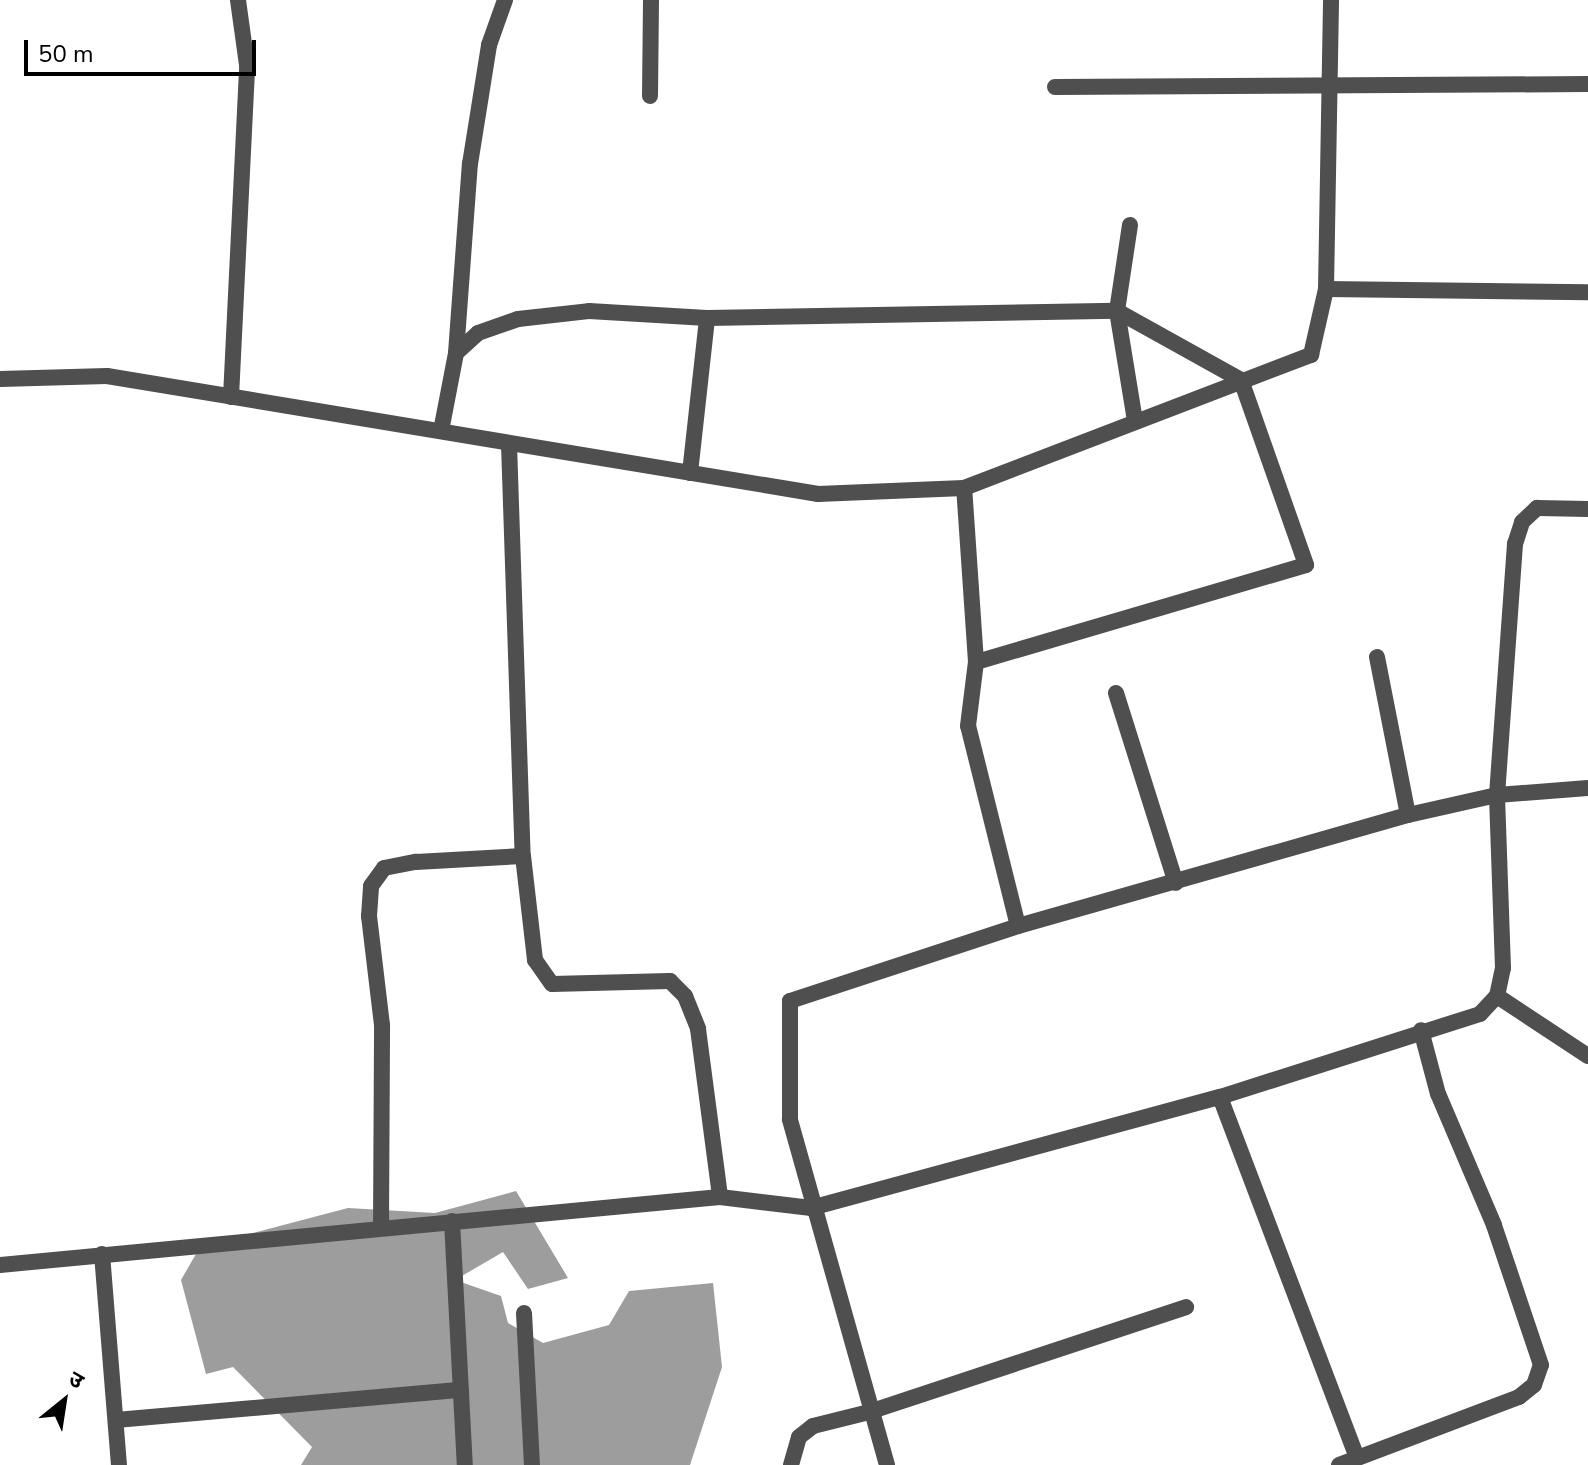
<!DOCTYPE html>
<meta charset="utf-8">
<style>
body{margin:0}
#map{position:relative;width:1588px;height:1465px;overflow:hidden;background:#fff;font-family:"Nunito Sans","Noto Sans Devanagari",sans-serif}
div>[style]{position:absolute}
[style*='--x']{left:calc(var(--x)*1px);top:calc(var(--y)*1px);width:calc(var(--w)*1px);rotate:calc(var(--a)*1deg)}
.water>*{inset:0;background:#9d9d9d}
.service>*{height:16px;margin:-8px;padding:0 8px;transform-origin:8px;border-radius:8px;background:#4f4f4f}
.minor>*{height:16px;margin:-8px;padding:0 8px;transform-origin:8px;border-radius:8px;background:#4f4f4f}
span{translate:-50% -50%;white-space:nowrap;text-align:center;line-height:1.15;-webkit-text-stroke:7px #fff;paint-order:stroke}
.north{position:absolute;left:24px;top:1361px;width:80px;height:80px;-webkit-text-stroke:6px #fff;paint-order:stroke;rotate:30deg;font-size:22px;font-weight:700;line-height:32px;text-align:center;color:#000}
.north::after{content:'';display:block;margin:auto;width:28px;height:36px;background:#000;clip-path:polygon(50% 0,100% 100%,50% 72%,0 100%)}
.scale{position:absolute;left:24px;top:40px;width:232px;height:36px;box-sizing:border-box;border:4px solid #000;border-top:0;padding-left:10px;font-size:24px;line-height:28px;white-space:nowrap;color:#000;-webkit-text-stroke:6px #fff;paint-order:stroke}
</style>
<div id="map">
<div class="water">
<i style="clip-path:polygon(516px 1191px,568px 1278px,528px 1289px,503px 1252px,455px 1280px,501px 1296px,508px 1323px,543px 1343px,609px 1325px,629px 1291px,713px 1283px,722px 1367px,690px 1465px,301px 1465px,312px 1447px,233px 1367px,206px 1374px,181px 1280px,200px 1247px,348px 1208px,435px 1213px)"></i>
</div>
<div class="service">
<i style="--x:231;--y:397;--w:332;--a:-87.2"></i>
<i style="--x:247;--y:65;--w:66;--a:-97.9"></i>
<i style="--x:524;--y:1313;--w:152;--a:87"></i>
<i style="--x:791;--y:1465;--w:29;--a:-74"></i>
<i style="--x:799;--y:1437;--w:18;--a:-38"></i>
<i style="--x:813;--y:1426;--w:58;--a:-14"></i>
</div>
<div class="minor">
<i style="--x:1055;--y:87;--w:533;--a:-0.32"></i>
<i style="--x:650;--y:96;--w:96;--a:-89.4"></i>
<i style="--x:1130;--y:225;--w:87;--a:98.6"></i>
<i style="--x:1117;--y:311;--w:111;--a:80.7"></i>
<i style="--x:1326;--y:289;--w:289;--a:-89"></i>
<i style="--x:456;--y:353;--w:190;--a:-85.8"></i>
<i style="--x:470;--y:164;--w:121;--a:-80.9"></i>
<i style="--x:489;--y:45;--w:48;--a:-70.4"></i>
<i style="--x:0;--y:379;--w:107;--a:-1.6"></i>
<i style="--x:107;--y:376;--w:721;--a:9.42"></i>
<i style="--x:818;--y:494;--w:146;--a:-2.4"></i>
<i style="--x:441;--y:431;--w:79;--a:-79.1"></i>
<i style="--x:456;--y:353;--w:30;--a:-42"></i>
<i style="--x:478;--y:333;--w:42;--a:-19.3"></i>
<i style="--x:518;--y:319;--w:71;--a:-6.4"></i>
<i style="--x:589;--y:311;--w:118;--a:3.4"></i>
<i style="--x:707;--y:318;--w:410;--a:-1"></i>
<i style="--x:1117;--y:311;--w:142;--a:29.1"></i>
<i style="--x:1241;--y:380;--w:196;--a:70.6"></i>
<i style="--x:1306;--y:565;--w:344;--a:163.6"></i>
<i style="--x:509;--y:444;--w:412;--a:88.1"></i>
<i style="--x:523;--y:856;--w:105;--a:83.4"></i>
<i style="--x:535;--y:960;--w:29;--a:55"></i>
<i style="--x:552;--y:984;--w:118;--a:-1.5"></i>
<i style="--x:670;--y:981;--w:21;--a:45"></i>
<i style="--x:685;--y:996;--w:35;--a:68"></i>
<i style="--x:698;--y:1029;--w:169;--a:82.5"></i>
<i style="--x:690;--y:473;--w:156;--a:-83.7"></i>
<i style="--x:1377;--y:657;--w:161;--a:78.9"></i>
<i style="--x:1116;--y:693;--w:199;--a:72.5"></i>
<i style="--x:1018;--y:926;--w:206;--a:-104"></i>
<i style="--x:968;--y:726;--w:64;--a:-82.9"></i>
<i style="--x:976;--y:662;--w:174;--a:-93.9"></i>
<i style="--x:964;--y:488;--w:372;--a:-21"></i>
<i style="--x:1311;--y:355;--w:68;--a:-77.2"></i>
<i style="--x:1326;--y:289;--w:262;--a:0.7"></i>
<i style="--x:1497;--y:996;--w:109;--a:33.4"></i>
<i style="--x:1220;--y:1097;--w:386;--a:69.2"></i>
<i style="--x:452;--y:1221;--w:244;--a:87"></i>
<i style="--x:381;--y:1228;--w:203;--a:-89.7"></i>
<i style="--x:382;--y:1025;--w:110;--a:-96.8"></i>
<i style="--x:369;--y:916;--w:30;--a:-86"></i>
<i style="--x:371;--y:886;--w:22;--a:-54"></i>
<i style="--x:384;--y:868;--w:33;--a:-11"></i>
<i style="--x:416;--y:862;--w:107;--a:-3.2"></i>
<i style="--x:102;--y:1254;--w:212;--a:85.4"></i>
<i style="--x:0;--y:1265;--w:723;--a:-5.4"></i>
<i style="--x:720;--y:1197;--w:92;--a:6.9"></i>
<i style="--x:811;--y:1208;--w:424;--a:-15.2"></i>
<i style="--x:1220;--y:1097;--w:273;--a:-17.7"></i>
<i style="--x:1480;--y:1014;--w:25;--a:-47"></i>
<i style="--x:1497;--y:996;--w:29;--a:-78"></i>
<i style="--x:1503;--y:968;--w:173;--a:-92"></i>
<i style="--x:1497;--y:795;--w:252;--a:-85.9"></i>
<i style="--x:1515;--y:544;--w:23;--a:-72"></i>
<i style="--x:1522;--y:522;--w:21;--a:-43"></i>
<i style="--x:1537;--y:508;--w:51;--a:1.1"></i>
<i style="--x:869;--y:1412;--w:334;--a:-18.3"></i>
<i style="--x:116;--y:1420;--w:346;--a:-5"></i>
<i style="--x:887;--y:1465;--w:359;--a:-105.7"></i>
<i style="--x:790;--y:1119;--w:118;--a:-90"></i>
<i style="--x:790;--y:1001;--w:240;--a:-18.2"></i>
<i style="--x:1018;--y:926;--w:405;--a:-15.9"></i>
<i style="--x:1408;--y:815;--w:91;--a:-12.7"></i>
<i style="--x:1497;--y:795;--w:91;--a:-4.4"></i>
<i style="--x:1339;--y:1465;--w:192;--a:-20.7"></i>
<i style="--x:1519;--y:1397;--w:19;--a:-39"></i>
<i style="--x:1534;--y:1385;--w:21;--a:-71"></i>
<i style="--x:1541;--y:1365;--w:148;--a:-108.6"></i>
<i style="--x:1494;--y:1225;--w:142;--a:-113.1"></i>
<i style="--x:1438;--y:1094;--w:66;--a:-104.9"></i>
</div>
<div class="north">उ</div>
<div class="scale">50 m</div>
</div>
